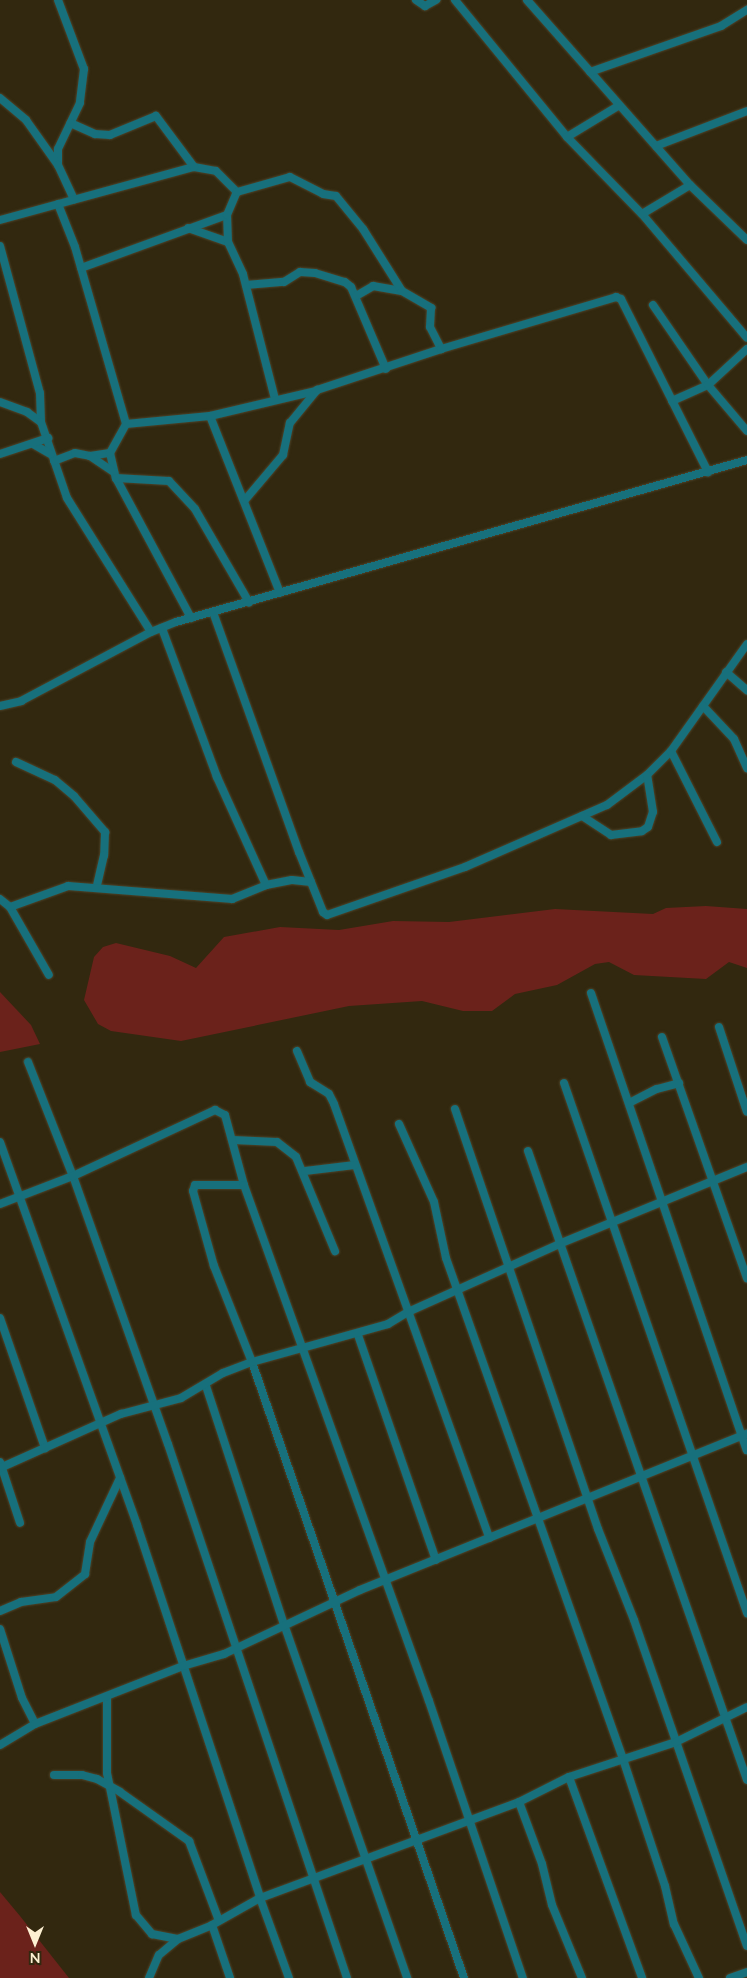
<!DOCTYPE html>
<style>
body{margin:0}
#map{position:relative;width:747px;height:1978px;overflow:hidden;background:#32280f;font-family:Lato,sans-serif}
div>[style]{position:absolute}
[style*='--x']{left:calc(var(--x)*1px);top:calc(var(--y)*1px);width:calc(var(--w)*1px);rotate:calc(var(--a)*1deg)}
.green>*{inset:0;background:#6b221b}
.roads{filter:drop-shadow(0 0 1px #4e442a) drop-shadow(0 0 1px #4e442a)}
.minor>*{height:8px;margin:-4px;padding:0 4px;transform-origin:4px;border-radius:4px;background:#17707c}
span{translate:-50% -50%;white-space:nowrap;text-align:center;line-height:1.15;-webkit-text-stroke:4px #32280f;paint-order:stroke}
.north{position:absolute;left:10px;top:1918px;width:50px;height:50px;-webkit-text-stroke:4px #32280f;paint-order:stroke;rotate:180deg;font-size:14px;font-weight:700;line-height:20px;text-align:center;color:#fdf0d2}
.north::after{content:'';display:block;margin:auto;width:18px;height:22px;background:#fdf0d2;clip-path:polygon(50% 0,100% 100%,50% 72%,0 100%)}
</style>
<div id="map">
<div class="green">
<i style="clip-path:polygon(706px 906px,747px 909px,747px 968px,729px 962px,706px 979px,634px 975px,609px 962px,595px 964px,557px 985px,515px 994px,492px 1011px,463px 1011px,422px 1001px,349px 1006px,181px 1041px,111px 1031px,98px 1024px,84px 1000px,94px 957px,103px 947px,116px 943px,170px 956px,196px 968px,224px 937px,280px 927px,339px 930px,393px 921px,449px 922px,555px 909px,653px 914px,666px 908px)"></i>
<i style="clip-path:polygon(0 992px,31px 1025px,40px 1044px,0 1052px)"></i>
<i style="clip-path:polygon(0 1892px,20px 1916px,69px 1978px,0 1978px)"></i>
</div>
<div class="roads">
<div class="minor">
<i style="--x:58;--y:0;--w:74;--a:69.4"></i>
<i style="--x:84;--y:69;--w:34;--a:97"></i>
<i style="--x:80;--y:103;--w:51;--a:115.6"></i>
<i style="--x:58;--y:149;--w:16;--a:90"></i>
<i style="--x:416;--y:0;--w:11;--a:34"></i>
<i style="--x:425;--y:6;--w:13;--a:-29"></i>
<i style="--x:455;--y:0;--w:177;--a:50.7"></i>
<i style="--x:567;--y:137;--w:107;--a:45.8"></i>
<i style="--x:642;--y:214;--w:162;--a:49.7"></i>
<i style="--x:527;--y:0;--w:247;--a:48.6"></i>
<i style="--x:690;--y:185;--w:79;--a:44"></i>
<i style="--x:590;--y:72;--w:139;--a:-19.3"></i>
<i style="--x:721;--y:26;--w:31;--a:-32"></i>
<i style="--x:0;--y:98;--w:34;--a:40"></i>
<i style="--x:26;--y:120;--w:55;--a:54.6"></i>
<i style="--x:58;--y:165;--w:38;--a:65"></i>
<i style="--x:567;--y:137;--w:60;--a:-31.3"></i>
<i style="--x:656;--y:146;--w:97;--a:-21"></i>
<i style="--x:194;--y:167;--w:22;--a:10"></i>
<i style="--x:216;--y:171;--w:30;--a:45"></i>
<i style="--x:58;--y:204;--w:46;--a:68.4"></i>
<i style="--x:75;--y:247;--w:184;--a:73.9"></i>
<i style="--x:642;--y:214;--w:56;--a:-31.1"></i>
<i style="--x:0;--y:220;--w:201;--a:-15.3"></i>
<i style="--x:194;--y:167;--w:64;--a:-126.7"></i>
<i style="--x:156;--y:116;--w:50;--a:157.6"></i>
<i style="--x:110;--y:135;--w:15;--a:-176"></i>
<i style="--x:95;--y:134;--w:27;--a:-156"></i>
<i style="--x:188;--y:228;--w:42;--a:19.3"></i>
<i style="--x:0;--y:246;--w:152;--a:74.8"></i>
<i style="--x:40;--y:393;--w:29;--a:88"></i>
<i style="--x:81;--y:268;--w:155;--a:-20"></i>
<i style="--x:246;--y:285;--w:38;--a:-5"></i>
<i style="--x:284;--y:282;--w:19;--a:-32"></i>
<i style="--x:300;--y:272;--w:15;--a:4"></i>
<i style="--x:315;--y:273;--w:31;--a:17"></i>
<i style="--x:345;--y:282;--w:8;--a:40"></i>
<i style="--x:351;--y:287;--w:89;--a:66.9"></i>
<i style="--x:356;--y:296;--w:20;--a:-30"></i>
<i style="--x:373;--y:286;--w:29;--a:10"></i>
<i style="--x:653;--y:305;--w:97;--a:55.5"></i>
<i style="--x:708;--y:385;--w:60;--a:49.7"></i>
<i style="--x:275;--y:399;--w:129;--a:-104.4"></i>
<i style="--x:243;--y:274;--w:35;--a:-115"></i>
<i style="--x:228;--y:242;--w:27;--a:-92"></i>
<i style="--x:227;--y:215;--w:25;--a:-67"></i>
<i style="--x:237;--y:192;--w:55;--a:-15.8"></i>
<i style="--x:290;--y:177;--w:37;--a:27"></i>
<i style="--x:323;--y:194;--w:13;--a:9"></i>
<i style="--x:336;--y:196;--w:43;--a:50.7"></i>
<i style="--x:363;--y:229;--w:73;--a:57.8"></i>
<i style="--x:402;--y:291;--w:34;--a:30"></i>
<i style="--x:431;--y:308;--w:19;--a:93"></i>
<i style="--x:430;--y:327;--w:25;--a:63"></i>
<i style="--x:672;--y:401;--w:39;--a:-24"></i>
<i style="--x:708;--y:385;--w:53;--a:-42.7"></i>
<i style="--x:0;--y:402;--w:29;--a:20"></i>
<i style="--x:27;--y:412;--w:17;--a:36"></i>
<i style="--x:41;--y:422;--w:80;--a:71.1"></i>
<i style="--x:67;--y:498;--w:158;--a:57.9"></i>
<i style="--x:210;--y:416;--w:190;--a:68.4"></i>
<i style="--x:33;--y:444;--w:20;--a:30"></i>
<i style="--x:110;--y:453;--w:26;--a:77"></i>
<i style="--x:116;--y:478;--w:159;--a:61.8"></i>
<i style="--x:0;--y:454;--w:51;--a:-18.4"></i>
<i style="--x:90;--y:456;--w:20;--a:-9"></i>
<i style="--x:110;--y:453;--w:33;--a:-61"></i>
<i style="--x:126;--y:424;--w:84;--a:-5.4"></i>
<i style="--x:210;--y:416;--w:109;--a:-13.3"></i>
<i style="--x:54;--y:461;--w:22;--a:-21"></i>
<i style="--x:75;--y:453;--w:15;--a:11"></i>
<i style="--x:90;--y:456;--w:29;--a:34"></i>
<i style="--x:116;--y:478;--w:53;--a:3.2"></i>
<i style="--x:169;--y:481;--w:38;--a:47"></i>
<i style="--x:195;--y:509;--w:108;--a:59.9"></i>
<i style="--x:245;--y:500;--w:59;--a:-49.8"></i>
<i style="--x:283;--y:455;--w:33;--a:-78"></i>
<i style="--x:290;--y:423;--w:43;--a:-50.7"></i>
<i style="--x:317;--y:390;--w:131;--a:-18.3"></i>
<i style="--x:441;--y:349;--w:183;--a:-16.5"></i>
<i style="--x:616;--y:297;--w:5;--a:22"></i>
<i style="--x:621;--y:299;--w:194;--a:63.3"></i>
<i style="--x:213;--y:612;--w:255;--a:70.3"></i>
<i style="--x:299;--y:852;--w:65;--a:68.2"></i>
<i style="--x:323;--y:912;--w:5;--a:37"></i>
<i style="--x:327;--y:915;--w:146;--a:-19.2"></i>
<i style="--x:465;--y:867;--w:155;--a:-23.6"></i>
<i style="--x:607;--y:805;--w:50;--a:-36.9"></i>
<i style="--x:647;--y:775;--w:34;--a:-45"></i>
<i style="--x:671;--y:751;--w:131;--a:-54.6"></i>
<i style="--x:726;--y:672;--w:28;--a:41"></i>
<i style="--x:0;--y:706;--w:22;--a:-13"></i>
<i style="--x:21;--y:701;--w:147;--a:-28"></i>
<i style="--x:151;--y:632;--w:27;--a:-22"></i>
<i style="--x:176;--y:622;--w:594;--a:-15.84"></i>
<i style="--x:703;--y:706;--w:45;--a:46.8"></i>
<i style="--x:734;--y:739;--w:32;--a:66"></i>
<i style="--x:671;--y:751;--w:102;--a:63.2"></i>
<i style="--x:16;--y:762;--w:43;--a:24.8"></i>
<i style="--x:55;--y:780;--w:25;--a:40"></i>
<i style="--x:74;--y:796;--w:48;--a:49.3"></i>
<i style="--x:105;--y:832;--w:23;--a:92"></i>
<i style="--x:104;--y:855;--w:32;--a:103"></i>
<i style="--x:582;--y:816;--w:35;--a:33"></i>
<i style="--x:611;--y:835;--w:31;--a:-7"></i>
<i style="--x:642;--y:831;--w:7;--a:-34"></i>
<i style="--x:648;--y:827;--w:16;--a:-72"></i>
<i style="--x:653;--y:812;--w:37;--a:-99"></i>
<i style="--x:266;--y:885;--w:26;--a:-11"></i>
<i style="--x:292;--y:880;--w:19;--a:6"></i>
<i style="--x:0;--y:899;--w:13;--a:39"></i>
<i style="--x:10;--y:907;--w:78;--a:60.2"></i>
<i style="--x:10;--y:907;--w:62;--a:-19.9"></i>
<i style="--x:68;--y:886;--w:165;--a:4.5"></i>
<i style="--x:232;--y:899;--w:37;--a:-22"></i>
<i style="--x:266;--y:885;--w:119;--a:-114.4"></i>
<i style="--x:217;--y:777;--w:159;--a:-110.3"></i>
<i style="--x:591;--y:993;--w:483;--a:71.2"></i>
<i style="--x:719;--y:1027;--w:89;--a:71.8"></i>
<i style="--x:662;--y:1037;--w:256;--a:70.6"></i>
<i style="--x:297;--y:1051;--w:34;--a:67"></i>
<i style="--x:310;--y:1082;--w:22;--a:32"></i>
<i style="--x:329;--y:1094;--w:11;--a:63"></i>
<i style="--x:334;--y:1104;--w:461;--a:70.3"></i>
<i style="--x:28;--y:1062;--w:123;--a:68.5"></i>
<i style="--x:73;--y:1176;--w:284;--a:70.5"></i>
<i style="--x:168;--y:1444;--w:563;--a:71.47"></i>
<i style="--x:564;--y:1083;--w:561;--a:70.95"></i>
<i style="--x:629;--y:1103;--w:31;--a:-27"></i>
<i style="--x:657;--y:1089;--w:23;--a:-15"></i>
<i style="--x:455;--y:1109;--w:444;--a:71.2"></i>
<i style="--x:598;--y:1529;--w:98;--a:68.4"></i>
<i style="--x:634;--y:1620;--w:345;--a:70.9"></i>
<i style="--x:399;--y:1124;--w:85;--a:65.8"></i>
<i style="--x:434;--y:1202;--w:57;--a:77.9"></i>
<i style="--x:446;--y:1258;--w:531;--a:70.54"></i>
<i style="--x:623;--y:1759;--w:134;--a:71.7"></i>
<i style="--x:665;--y:1886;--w:39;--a:77"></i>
<i style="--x:674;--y:1924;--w:60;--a:65.2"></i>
<i style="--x:233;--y:1140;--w:44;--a:2.6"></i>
<i style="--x:277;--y:1142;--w:24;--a:38"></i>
<i style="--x:296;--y:1157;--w:102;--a:67.5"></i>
<i style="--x:0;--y:1142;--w:407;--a:70.3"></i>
<i style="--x:137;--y:1525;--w:393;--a:71.7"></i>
<i style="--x:260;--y:1898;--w:85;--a:70.1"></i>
<i style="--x:528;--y:1151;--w:666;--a:70.8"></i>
<i style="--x:305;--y:1171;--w:50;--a:-6.8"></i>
<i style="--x:244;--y:1185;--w:49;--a:180"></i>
<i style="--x:195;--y:1185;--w:6;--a:108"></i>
<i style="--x:193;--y:1191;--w:78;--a:74.4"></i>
<i style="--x:214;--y:1266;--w:103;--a:68.4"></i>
<i style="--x:252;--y:1362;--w:651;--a:71.01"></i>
<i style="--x:0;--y:1204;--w:78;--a:-21"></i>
<i style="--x:73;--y:1176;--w:157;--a:-24.9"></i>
<i style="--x:215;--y:1110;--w:11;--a:27"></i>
<i style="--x:225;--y:1115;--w:73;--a:74.8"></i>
<i style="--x:244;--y:1185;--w:548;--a:70.28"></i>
<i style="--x:429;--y:1701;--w:293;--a:71.3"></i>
<i style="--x:0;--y:1318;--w:138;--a:70.9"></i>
<i style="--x:358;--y:1335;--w:238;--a:70.9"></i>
<i style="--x:206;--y:1386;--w:254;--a:71.9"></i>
<i style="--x:285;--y:1627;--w:372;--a:70.8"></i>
<i style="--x:0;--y:1462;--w:64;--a:71.8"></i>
<i style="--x:0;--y:1468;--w:133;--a:-24.1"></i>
<i style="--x:121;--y:1414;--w:62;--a:-14.9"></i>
<i style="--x:181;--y:1398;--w:49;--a:-30.8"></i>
<i style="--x:223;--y:1373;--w:31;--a:-21"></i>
<i style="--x:252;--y:1362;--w:141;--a:-15.6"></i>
<i style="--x:388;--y:1324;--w:23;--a:-31"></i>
<i style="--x:408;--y:1312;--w:166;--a:-24.2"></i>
<i style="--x:559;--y:1244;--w:203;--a:-22.3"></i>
<i style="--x:0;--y:1611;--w:23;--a:-23"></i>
<i style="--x:21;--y:1602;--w:35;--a:-8"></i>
<i style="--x:56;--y:1597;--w:37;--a:-38"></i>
<i style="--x:85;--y:1574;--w:32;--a:-81"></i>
<i style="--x:90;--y:1542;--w:71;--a:-64.9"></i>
<i style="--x:0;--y:1629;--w:72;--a:72.3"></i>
<i style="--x:22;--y:1698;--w:29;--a:63"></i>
<i style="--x:107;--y:1698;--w:75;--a:90"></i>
<i style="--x:107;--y:1773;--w:145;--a:78.5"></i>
<i style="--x:136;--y:1915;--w:25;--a:50"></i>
<i style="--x:152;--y:1934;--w:26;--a:11"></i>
<i style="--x:178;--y:1939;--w:37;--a:-22"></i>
<i style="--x:212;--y:1925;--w:55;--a:-29.4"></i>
<i style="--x:260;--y:1898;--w:276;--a:-20.3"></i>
<i style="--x:519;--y:1802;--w:56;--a:-26.6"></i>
<i style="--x:569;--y:1777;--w:113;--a:-18.1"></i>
<i style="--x:676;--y:1742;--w:79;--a:-26.2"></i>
<i style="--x:0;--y:1745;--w:41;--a:-31"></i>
<i style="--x:35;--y:1724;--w:159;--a:-21.4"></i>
<i style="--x:183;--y:1666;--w:43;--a:-16.3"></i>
<i style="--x:224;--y:1654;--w:150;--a:-25.2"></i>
<i style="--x:360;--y:1590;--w:417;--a:-22"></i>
<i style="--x:54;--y:1775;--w:28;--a:0"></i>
<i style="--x:82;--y:1775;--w:16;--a:15"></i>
<i style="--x:97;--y:1779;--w:26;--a:29"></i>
<i style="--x:120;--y:1792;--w:85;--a:35.4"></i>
<i style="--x:189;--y:1841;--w:85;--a:69.4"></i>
<i style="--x:569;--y:1777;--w:214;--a:70"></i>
<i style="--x:519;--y:1802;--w:66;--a:69.6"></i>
<i style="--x:542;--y:1864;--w:42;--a:76.3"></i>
<i style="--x:552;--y:1905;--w:79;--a:67.7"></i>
<i style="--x:212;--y:1925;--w:56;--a:71.2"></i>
<i style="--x:149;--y:1978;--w:25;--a:-67"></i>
<i style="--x:159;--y:1955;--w:25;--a:-40"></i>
<i style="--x:730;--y:1978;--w:18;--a:-19"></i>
</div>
</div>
<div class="north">N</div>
</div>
